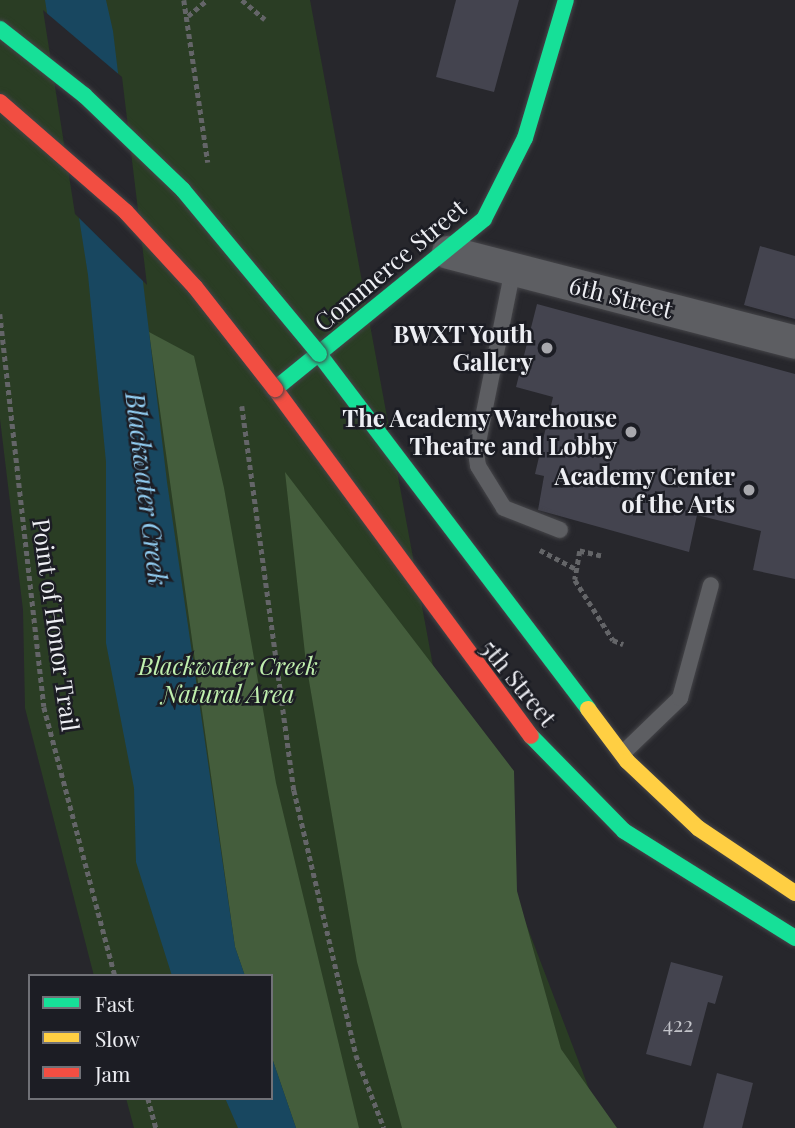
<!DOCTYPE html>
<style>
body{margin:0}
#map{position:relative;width:795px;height:1128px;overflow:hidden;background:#27272c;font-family:"Playfair Display",serif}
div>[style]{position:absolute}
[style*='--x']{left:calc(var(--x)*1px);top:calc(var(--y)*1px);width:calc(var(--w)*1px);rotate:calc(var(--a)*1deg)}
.green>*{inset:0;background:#2a3d24}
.forest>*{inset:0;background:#445d3c}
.water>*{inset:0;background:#184760}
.pier>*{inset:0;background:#27272c}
.building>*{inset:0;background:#44444f}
.path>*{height:4.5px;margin-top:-2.25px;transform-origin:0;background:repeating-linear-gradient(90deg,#646568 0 5px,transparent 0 8.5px)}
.roads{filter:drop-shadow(0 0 2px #454549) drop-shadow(0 0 2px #454549)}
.lane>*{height:16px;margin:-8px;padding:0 8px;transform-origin:8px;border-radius:8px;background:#5d5e62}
.street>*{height:33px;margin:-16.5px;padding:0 16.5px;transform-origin:16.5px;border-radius:16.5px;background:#5d5e62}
.fast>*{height:16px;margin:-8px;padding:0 8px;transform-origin:8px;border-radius:8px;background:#16e098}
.slow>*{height:16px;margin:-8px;padding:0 8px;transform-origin:8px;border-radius:8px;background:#ffcf43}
.jam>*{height:16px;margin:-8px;padding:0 8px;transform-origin:8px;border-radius:8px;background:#f24e42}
.bridges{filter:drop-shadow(0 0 2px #454549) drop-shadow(0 0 2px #454549)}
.fast-bridge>*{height:16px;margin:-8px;padding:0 8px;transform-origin:8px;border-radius:8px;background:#16e098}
.jam-bridge>*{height:16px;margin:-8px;padding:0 8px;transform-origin:8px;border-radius:8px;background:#f24e42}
.dots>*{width:19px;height:19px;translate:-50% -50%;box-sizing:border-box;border:4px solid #1c1d24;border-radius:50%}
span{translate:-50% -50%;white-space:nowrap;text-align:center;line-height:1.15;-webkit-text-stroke:5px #1c1d24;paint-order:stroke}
.number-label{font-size:21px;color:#c3c4ca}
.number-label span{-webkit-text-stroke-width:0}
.street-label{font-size:24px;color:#edeef3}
.poi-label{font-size:24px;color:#edeef3;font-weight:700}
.right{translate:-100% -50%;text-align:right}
.park-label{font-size:24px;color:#c0f0ae;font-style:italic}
.water-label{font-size:26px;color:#93cff4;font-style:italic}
.legend{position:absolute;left:28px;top:974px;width:245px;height:126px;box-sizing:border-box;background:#1c1d24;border:2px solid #707177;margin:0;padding:9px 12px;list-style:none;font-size:21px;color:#edeef3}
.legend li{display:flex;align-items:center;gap:14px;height:35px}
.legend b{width:35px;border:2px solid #707177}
</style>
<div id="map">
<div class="green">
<i style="clip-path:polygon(0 0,310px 0,438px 693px,604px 1128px,134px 1128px,126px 1098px,271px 1098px,271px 976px,94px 976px,25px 708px,23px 610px,0 419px)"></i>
</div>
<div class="forest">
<i style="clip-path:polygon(149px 332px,194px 356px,224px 488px,276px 783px,359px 1128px,296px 1128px,271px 1055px,271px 976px,245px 976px,235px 947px)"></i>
<i style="clip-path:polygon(285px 472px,514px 771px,517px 891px,561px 1049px,617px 1128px,402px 1128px,357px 962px,306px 663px)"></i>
</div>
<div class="water">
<i style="clip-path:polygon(45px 0,106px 0,113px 31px,167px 482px,235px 947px,245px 976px,172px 976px,136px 862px,134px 788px,106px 643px,106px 462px,88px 275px)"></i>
<i style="clip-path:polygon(271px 1055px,296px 1128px,238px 1128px,225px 1098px,271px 1098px)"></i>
</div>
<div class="pier">
<i style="clip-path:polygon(43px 10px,122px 77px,147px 285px,75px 214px)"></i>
</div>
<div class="building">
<i style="clip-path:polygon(456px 0,519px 0,494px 92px,436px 77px)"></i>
<i style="clip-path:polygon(760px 246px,795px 256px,795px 319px,744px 305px)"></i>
<i style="clip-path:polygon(537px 304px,795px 374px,795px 579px,753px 570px,761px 531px,697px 515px,689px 552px,538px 510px,544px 476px,535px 474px,553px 397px,516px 387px)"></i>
<i style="clip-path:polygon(671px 962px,723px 976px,715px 1004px,708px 1002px,691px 1066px,646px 1054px)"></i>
<i style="clip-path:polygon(717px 1073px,753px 1083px,742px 1128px,703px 1128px)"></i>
</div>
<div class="path">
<i style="--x:184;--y:0;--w:164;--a:81.6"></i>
<i style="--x:242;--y:0;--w:30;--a:40"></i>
<i style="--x:188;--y:16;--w:25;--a:-40"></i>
<i style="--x:0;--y:314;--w:395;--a:83.6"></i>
<i style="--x:44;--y:707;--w:278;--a:75.2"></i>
<i style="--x:242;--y:406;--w:388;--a:82.3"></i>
<i style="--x:294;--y:790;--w:272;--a:76.8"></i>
<i style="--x:356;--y:1055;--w:78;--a:69"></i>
<i style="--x:540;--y:550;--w:41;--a:27.8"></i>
<i style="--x:601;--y:556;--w:22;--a:-167"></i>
<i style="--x:580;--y:551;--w:29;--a:100"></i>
<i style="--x:575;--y:580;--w:71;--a:57.7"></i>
<i style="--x:613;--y:640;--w:11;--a:22"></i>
<i style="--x:148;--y:1098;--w:31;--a:75"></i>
</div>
<div class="roads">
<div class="lane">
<i style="--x:513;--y:269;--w:188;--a:101.4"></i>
<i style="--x:476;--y:453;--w:13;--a:81"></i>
<i style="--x:478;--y:466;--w:49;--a:58.2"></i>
<i style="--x:504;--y:508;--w:60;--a:21.4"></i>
<i style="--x:622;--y:754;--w:81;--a:-44"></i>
<i style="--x:680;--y:698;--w:117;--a:-74.7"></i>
</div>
<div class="street">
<i style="--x:448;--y:252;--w:358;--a:14.5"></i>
</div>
<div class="fast">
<i style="--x:319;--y:354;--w:445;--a:52.8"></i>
<i style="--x:275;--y:389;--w:269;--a:-39.1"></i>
<i style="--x:484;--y:219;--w:91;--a:-63.2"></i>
<i style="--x:525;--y:138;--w:144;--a:-73.5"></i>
<i style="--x:531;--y:736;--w:133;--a:45.6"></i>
<i style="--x:624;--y:831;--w:202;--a:32"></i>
</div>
<div class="slow">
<i style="--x:588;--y:709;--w:65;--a:53.1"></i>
<i style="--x:627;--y:761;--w:98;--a:43.3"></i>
<i style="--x:698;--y:828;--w:117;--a:33.8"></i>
</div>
<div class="jam">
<i style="--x:275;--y:389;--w:431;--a:53.6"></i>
</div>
</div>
<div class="bridges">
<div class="fast-bridge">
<i style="--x:0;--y:29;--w:107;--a:38.2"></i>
<i style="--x:84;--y:95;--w:137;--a:43.8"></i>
<i style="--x:183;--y:190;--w:213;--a:50.3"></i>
</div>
<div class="jam-bridge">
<i style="--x:0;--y:102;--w:167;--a:41.1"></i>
<i style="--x:126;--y:212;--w:102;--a:47.4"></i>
<i style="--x:195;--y:287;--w:130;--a:51.9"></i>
</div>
</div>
<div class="dots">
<i style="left:547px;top:348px;background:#a8a8ad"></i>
<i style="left:631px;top:432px;background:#a8a8ad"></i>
<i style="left:749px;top:490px;background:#a8a8ad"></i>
</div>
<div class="number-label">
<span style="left:678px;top:1023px">422</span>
</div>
<div class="street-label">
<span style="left:390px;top:265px;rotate:-40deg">Commerce Street</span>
<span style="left:621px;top:297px;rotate:14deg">6th Street</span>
<span style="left:56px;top:625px;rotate:82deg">Point of Honor Trail</span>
<span style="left:519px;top:683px;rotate:51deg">5th Street</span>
</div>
<div class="poi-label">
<span class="right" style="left:533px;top:348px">BWXT Youth<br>Gallery</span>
<span class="right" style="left:617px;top:432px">The Academy Warehouse<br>Theatre and Lobby</span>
<span class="right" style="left:735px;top:490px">Academy Center<br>of the Arts</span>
</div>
<div class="park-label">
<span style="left:228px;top:680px">Blackwater Creek<br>Natural Area</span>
</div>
<div class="water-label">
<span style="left:147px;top:489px;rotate:83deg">Blackwater Creek</span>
</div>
<ul class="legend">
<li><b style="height:9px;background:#16e098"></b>Fast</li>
<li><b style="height:9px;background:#ffcf43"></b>Slow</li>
<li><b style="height:9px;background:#f24e42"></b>Jam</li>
</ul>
</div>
